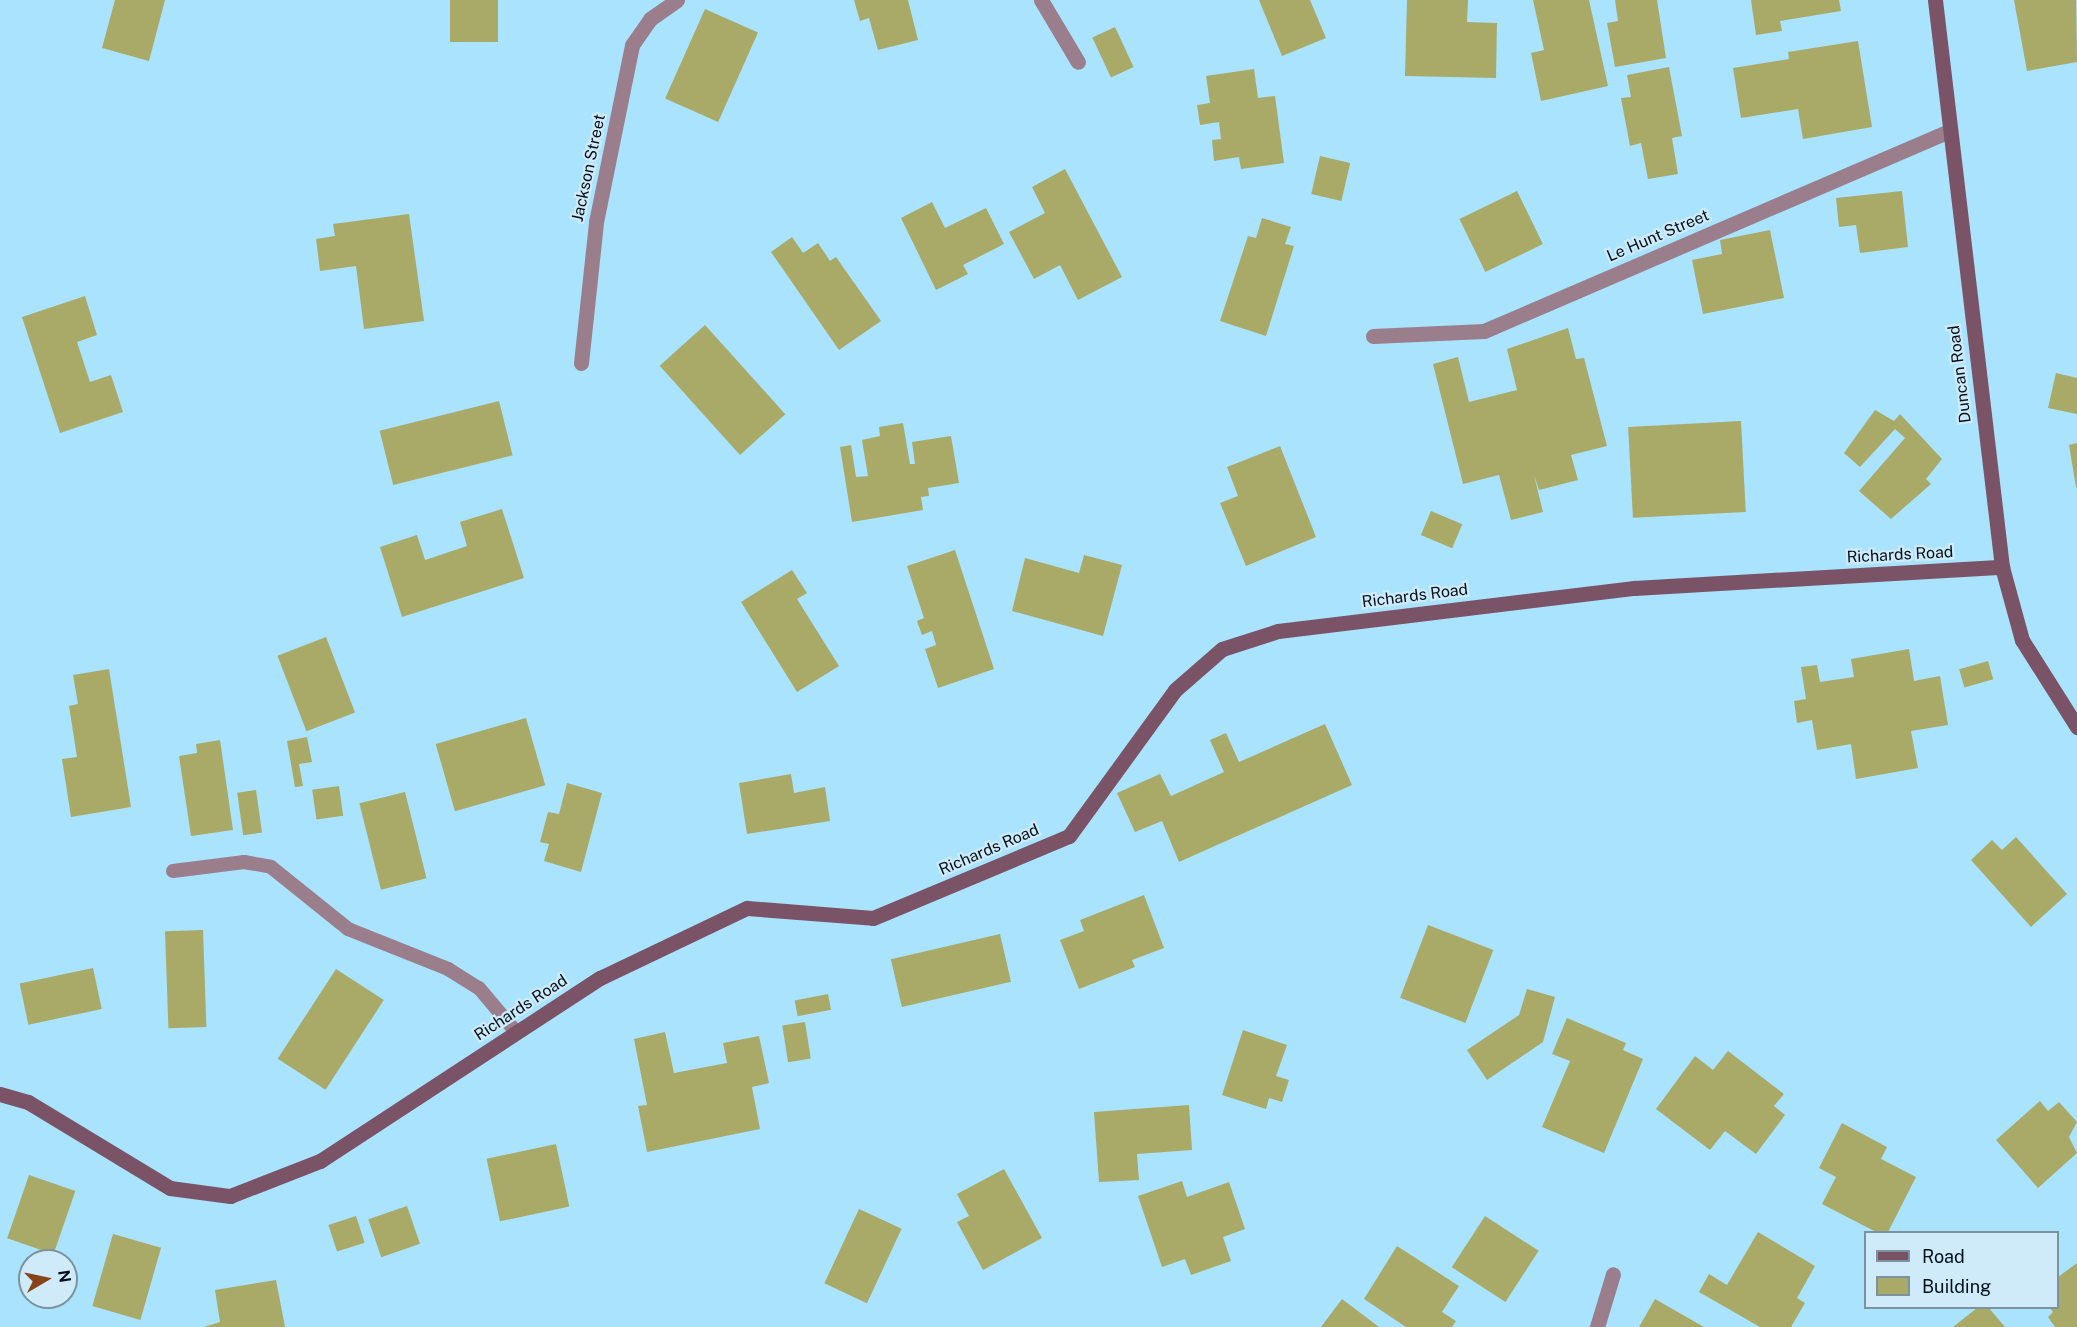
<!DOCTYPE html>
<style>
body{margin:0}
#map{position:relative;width:2077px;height:1327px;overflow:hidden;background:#a9e3fe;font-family:"Public Sans",sans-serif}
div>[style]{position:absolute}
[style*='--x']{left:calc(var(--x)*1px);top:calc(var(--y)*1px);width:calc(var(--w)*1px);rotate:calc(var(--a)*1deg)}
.building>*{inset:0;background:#a9aa68;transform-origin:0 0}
.lane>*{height:14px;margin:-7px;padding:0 7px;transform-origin:7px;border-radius:7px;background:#9a7e8b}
.street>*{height:15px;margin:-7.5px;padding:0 7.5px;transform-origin:7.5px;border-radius:7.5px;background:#9a7e8b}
.secondary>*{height:15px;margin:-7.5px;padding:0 7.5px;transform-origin:7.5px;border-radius:7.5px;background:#7b5366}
span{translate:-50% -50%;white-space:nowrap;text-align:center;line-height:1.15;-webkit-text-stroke:4.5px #cfebf9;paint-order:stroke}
.street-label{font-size:16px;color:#000f18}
.legend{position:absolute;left:1864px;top:1231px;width:195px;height:78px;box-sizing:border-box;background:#cfebf9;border:2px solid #7c939f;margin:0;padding:8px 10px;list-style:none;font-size:18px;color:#000f18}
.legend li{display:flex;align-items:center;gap:12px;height:30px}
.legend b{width:30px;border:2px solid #7c939f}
.north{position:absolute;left:18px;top:1249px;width:60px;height:60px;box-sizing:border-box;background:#cfebf9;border:2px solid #7c939f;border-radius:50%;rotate:81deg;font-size:16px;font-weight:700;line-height:24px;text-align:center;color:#000f18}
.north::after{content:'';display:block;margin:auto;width:21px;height:27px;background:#884319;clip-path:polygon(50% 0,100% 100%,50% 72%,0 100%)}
</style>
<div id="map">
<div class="building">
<i style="clip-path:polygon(115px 0,165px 0,149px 61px,102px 48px)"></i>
<i style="left:450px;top:0;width:48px;height:42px"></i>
<i style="clip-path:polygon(854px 0,908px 0,918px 40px,878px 50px,869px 18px,860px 21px)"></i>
<i style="clip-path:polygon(1259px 0,1310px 0,1326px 38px,1282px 56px)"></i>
<i style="clip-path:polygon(1407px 0,1468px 0,1467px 22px,1497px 23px,1496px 78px,1405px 76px)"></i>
<i style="clip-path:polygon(1533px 0,1589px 0,1608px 86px,1541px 101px,1531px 53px,1544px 50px)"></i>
<i style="clip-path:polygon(1615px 0,1657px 0,1666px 58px,1615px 67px,1607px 23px,1618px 21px)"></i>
<i style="clip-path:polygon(1751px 0,1839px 0,1841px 11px,1780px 21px,1782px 31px,1756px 35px)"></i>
<i style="clip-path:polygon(2014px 0,2076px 0,2077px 62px,2027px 71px)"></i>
<i style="left:705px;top:9px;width:58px;height:98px;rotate:24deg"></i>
<i style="left:1115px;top:27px;width:44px;height:25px;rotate:65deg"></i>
<i style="clip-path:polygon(1858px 41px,1872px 127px,1803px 139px,1798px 109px,1741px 118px,1733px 68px,1789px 59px,1788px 52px)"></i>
<i style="clip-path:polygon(1669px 67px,1682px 136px,1672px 138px,1678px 174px,1648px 179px,1641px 143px,1630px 146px,1621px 98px,1631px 97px,1627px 75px)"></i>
<i style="clip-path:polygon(1254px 69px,1258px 98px,1275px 96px,1284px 163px,1241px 169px,1239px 157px,1214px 161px,1212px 140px,1221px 139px,1219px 122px,1200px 125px,1197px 105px,1210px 103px,1206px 76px)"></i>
<i style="left:1320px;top:156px;width:31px;height:39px;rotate:13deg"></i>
<i style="clip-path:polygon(1065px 169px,1122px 277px,1078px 300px,1060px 265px,1034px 279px,1009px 232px,1045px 213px,1032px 187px)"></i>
<i style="left:1517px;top:191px;width:59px;height:64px;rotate:64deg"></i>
<i style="clip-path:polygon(1902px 191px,1908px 247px,1860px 253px,1856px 225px,1839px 227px,1836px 198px)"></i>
<i style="clip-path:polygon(932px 202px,945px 228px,986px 208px,1004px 244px,963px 265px,968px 274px,936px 290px,901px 218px)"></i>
<i style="clip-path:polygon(409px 214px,424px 321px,364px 329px,356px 266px,320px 271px,316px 239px,335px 236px,333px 224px)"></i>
<i style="clip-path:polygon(1262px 218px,1291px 227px,1285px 244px,1294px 246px,1266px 336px,1220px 321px,1248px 236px,1256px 238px)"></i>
<i style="clip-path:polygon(1770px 230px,1784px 298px,1703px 314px,1692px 260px,1722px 254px,1720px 240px)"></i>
<i style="clip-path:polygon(792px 237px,803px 253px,818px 243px,830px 261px,836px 257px,881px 321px,839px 350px,771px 252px)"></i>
<i style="clip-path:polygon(85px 296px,97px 335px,77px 342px,90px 382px,111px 375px,123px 412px,60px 433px,22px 317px)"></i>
<i style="left:705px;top:325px;width:120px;height:61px;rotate:48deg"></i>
<i style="clip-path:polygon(1568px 328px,1576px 359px,1584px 358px,1607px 446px,1571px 455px,1578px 480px,1539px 490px,1534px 475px,1543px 512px,1511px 520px,1499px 475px,1463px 484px,1433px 364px,1458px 357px,1469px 402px,1517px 390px,1507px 349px)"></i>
<i style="clip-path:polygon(2056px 373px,2077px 378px,2077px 414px,2048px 408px)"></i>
<i style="left:499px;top:401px;width:56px;height:123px;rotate:76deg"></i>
<i style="clip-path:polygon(1875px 410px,1894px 421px,1900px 414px,1942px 459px,1926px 479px,1931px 484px,1891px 519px,1859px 491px,1905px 438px,1895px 429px,1860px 467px,1844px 453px)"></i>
<i style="left:1741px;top:421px;width:91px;height:113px;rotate:87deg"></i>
<i style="clip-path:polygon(903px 423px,910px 464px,915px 464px,912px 442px,951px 436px,959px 483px,928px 488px,929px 496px,921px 497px,923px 510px,852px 522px,840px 447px,851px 445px,856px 477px,868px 476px,862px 440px,880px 436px,879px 427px)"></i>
<i style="clip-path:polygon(2077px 443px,2077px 487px,2076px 487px,2069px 445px)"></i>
<i style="clip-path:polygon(1280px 446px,1316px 537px,1246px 566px,1220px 503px,1238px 496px,1227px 467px)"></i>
<i style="clip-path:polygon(502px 509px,524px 578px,402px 617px,380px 547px,417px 535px,425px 560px,467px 546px,460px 522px)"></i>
<i style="left:1431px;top:511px;width:34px;height:26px;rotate:23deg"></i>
<i style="clip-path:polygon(955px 550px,994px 669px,938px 688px,925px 649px,936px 645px,932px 631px,922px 635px,917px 621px,924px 618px,907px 566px)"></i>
<i style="clip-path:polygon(1084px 555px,1122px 565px,1103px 636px,1012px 611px,1025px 558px,1079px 573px)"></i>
<i style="clip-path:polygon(792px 570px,807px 593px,797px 599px,839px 666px,797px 692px,741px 602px)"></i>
<i style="left:326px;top:637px;width:81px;height:52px;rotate:69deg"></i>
<i style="clip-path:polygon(1909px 649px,1914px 681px,1940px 676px,1948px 725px,1911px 731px,1918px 768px,1856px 779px,1851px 744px,1817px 750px,1812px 720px,1797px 723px,1794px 701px,1806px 699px,1801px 667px,1817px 665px,1820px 682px,1854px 677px,1851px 659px)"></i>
<i style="left:1988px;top:661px;width:19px;height:30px;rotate:74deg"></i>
<i style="clip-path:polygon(109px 669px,131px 807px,71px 817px,62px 759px,77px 757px,69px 706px,78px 704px,73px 675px)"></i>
<i style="left:526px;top:718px;width:70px;height:94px;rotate:74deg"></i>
<i style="clip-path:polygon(1325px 724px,1352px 785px,1179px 862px,1162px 821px,1135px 832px,1117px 793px,1160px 774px,1171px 796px,1224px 772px,1210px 740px,1226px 733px,1239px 762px)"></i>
<i style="clip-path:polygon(307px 737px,312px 762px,299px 764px,303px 786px,295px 787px,287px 741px)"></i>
<i style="clip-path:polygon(220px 740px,233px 830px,191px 836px,179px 756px,197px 753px,196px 744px)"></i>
<i style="clip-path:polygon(791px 774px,794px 793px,825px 787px,830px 821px,747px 834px,739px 783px)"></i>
<i style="clip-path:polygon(567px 783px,602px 793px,581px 872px,544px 861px,549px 844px,540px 842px,548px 812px,559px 814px)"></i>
<i style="left:339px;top:786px;width:30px;height:27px;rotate:82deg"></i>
<i style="left:256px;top:790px;width:43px;height:19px;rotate:82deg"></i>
<i style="left:405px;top:792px;width:89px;height:47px;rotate:76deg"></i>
<i style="clip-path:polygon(2016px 837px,2067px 894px,2031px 927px,1971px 860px,1992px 840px,2002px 850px)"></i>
<i style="clip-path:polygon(1144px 895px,1164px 948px,1132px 960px,1135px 967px,1079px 989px,1060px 940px,1084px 931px,1080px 920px)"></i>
<i style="left:1428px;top:925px;width:70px;height:78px;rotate:21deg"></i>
<i style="left:203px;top:930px;width:97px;height:38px;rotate:88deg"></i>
<i style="left:1000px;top:934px;width:49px;height:112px;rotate:77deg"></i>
<i style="left:93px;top:968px;width:42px;height:75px;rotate:78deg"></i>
<i style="left:336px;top:969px;width:57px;height:107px;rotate:33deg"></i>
<i style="clip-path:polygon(1527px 989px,1555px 997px,1543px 1042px,1487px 1080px,1467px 1050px,1519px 1015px)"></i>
<i style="left:828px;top:994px;width:16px;height:34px;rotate:79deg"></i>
<i style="clip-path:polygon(1567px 1018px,1626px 1043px,1623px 1050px,1643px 1059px,1604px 1153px,1542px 1127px,1570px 1061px,1552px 1054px)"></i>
<i style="left:805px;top:1022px;width:37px;height:23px;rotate:81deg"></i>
<i style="clip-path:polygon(1243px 1030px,1287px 1045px,1276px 1076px,1289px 1080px,1282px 1102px,1269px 1098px,1266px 1109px,1222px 1095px)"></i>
<i style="clip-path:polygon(665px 1032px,674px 1073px,727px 1063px,723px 1043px,759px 1036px,769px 1083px,752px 1087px,760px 1129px,647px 1152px,638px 1106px,647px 1105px,634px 1039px)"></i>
<i style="clip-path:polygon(1728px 1051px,1784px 1094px,1774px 1106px,1785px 1115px,1756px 1154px,1725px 1131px,1710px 1150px,1656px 1109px,1695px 1056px,1713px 1070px)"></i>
<i style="clip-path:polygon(2040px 1101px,2048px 1111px,2059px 1102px,2077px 1122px,2069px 1137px,2077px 1153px,2038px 1188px,1996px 1140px)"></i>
<i style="clip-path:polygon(1189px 1105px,1192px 1150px,1137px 1154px,1139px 1180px,1099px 1182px,1094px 1112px)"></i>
<i style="clip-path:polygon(1842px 1123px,1887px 1147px,1881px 1159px,1916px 1177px,1888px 1232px,1876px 1232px,1822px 1204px,1836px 1177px,1819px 1168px)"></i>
<i style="left:556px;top:1144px;width:64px;height:71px;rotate:78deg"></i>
<i style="clip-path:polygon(1004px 1169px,1042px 1238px,983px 1270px,957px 1222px,969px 1216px,957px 1194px)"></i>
<i style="left:29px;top:1175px;width:49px;height:67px;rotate:19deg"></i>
<i style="clip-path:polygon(1182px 1181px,1187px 1197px,1229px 1182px,1245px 1229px,1223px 1237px,1231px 1261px,1191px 1275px,1185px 1259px,1162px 1267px,1138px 1196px)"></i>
<i style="left:407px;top:1206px;width:40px;height:41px;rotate:71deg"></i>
<i style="left:859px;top:1209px;width:47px;height:82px;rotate:25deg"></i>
<i style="left:356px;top:1216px;width:28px;height:29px;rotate:72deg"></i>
<i style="left:1485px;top:1216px;width:64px;height:61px;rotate:33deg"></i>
<i style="clip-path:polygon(1758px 1232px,1815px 1266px,1797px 1298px,1805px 1303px,1791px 1327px,1760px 1327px,1699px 1292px,1709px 1274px,1727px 1285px)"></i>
<i style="left:113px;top:1234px;width:50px;height:75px;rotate:16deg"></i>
<i style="clip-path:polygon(1397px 1246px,1459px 1286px,1442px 1312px,1456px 1321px,1452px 1327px,1406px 1327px,1364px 1299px)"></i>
<i style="clip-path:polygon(2077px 1263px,2077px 1327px,2055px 1327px,2048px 1317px,2053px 1312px,2050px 1308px,2058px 1308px,2058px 1277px)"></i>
<i style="clip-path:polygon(276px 1280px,285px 1327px,204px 1327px,220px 1322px,215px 1290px)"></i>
<i style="clip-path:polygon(1342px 1299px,1379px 1327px,1321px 1327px)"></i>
<i style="clip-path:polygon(1655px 1299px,1704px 1327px,1639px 1327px)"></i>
<i style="clip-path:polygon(1977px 1308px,1989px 1308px,2005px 1327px,1953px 1327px)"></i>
</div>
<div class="lane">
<i style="--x:173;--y:871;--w:72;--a:-7.2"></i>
<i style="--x:244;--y:862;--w:27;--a:10"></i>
<i style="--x:271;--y:867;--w:99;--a:38.8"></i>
<i style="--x:348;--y:929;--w:108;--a:21.8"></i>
<i style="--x:448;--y:969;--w:36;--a:32"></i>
<i style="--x:479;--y:988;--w:57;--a:49.9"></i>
</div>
<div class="street">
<i style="--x:1041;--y:0;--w:72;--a:59.2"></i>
<i style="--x:1373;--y:336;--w:111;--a:-2.6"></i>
<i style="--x:1484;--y:331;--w:506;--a:-23.27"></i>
<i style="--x:581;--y:363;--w:142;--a:-83.9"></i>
<i style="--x:596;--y:222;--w:181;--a:-78.5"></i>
<i style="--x:632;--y:45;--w:32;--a:-55"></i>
<i style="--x:650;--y:19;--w:33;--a:-35"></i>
<i style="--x:1597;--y:1327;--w:55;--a:-73.2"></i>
</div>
<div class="secondary">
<i style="--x:1935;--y:0;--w:571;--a:83.26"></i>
<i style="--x:2002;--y:567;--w:76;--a:74.7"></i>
<i style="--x:2022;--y:640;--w:103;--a:57.7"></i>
<i style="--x:0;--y:1094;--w:29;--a:16"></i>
<i style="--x:28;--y:1102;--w:166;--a:31.2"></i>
<i style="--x:170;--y:1188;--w:61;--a:7.6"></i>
<i style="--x:230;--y:1196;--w:97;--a:-21.3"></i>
<i style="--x:320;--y:1161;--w:334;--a:-33.2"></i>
<i style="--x:600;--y:978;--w:163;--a:-25.5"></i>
<i style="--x:747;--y:908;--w:126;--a:4.5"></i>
<i style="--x:873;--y:918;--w:212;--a:-22.7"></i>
<i style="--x:1069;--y:836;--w:180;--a:-54"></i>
<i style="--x:1175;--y:690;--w:62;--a:-41.1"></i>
<i style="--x:1222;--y:649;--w:59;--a:-17.8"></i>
<i style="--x:1278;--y:631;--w:359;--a:-6.9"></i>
<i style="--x:1634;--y:588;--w:369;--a:-3.3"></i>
</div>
<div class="street-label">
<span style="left:589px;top:168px;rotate:-78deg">Jackson Street</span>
<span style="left:1658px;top:236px;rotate:-23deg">Le Hunt Street</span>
<span style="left:1960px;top:374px;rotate:-97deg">Duncan Road</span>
<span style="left:1900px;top:555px;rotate:-3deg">Richards Road</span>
<span style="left:1415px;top:596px;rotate:-7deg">Richards Road</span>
<span style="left:989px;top:850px;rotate:-23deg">Richards Road</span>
<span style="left:521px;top:1008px;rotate:-33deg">Richards Road</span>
</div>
<ul class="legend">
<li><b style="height:8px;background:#7b5366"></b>Road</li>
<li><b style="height:16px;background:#a9aa68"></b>Building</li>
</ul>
<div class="north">N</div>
</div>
